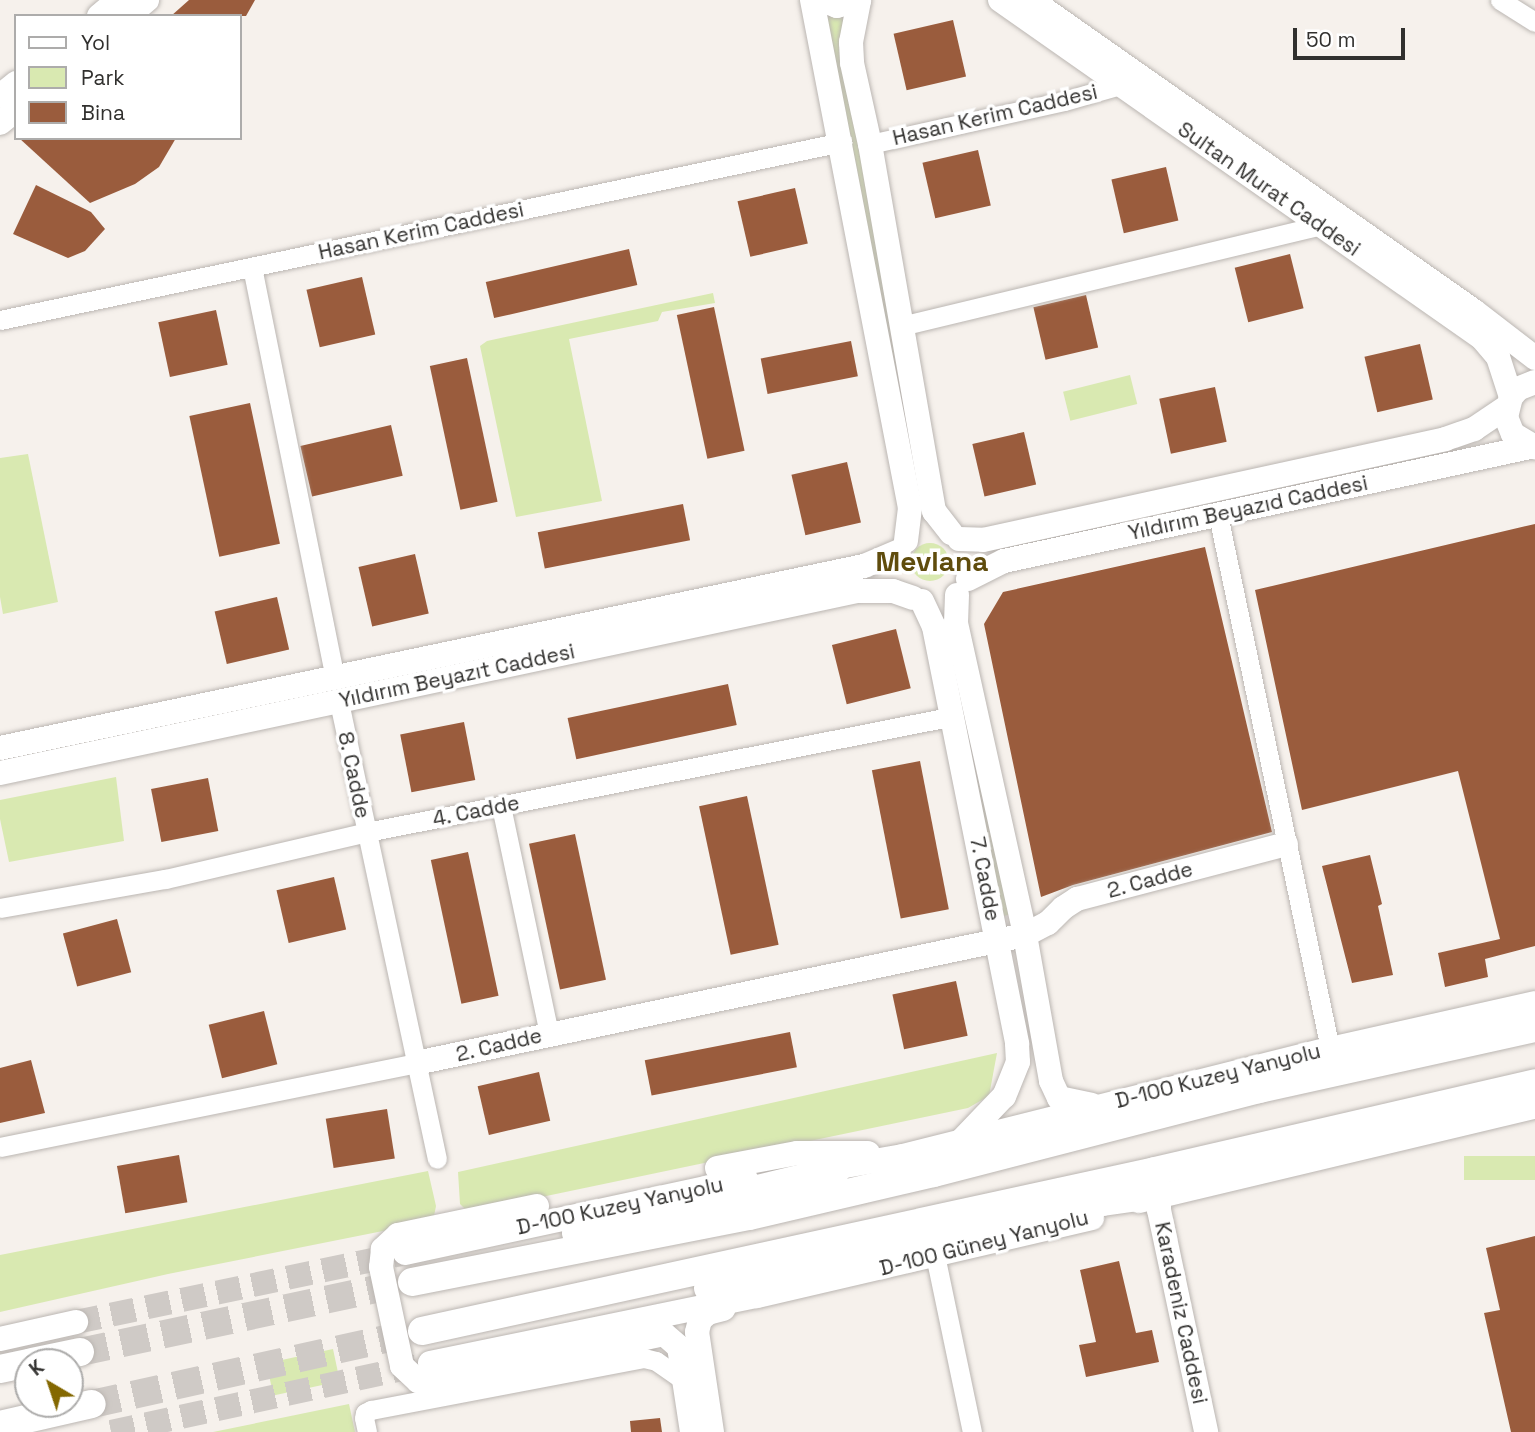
<!DOCTYPE html>
<meta charset="utf-8">
<style>
body{margin:0}
#map{position:relative;width:1535px;height:1432px;overflow:hidden;background:#f6f1ec;font-family:"Space Grotesk",sans-serif}
div>[style]{position:absolute}
[style*='--x']{left:calc(var(--x)*1px);top:calc(var(--y)*1px);width:calc(var(--w)*1px);rotate:calc(var(--a)*1deg)}
.green>*{inset:0;background:#d9e9b1;transform-origin:0 0}
.round{border-radius:50%}
.building>*{inset:0;background:#9a5c3d;transform-origin:0 0}
.major-tunnel>*{height:24px;margin-top:-12px;transform-origin:0;background:repeating-linear-gradient(90deg,#cfcac6 0 24px,transparent 0 36px)}
.highway-tunnel>*{height:28px;margin-top:-14px;transform-origin:0;background:repeating-linear-gradient(90deg,#cfcac6 0 28px,transparent 0 42px)}
.roads{filter:drop-shadow(0 0 2px #bbb6b2) drop-shadow(0 0 2px #bbb6b2)}
.minor>*{height:19px;margin:-9.5px;padding:0 9.5px;transform-origin:9.5px;border-radius:9.5px;background:#fff}
.major>*{height:24px;margin:-12px;padding:0 12px;transform-origin:12px;border-radius:12px;background:#fff}
.highway>*{height:28px;margin:-14px;padding:0 14px;transform-origin:14px;border-radius:14px;background:#fff}
span{translate:-50% -50%;white-space:nowrap;text-align:center;line-height:1.15;-webkit-text-stroke:7px #fff;paint-order:stroke}
.street-label{font-size:21px;color:#31302e}
.district-label{font-size:28px;color:#5f4c0d;font-weight:700}
.legend{position:absolute;left:14px;top:14px;width:228px;height:126px;box-sizing:border-box;background:#fff;border:2px solid #adacab;margin:0;padding:9px 12px;list-style:none;font-size:21px;color:#31302e}
.legend li{display:flex;align-items:center;gap:14px;height:35px}
.legend b{width:35px;border:2px solid #adacab}
.north{position:absolute;left:14px;top:1348px;width:70px;height:70px;box-sizing:border-box;background:#fff;border:2px solid #adacab;border-radius:50%;rotate:321deg;font-size:19px;font-weight:700;line-height:28px;text-align:center;color:#31302e}
.north::after{content:'';display:block;margin:auto;width:24px;height:32px;background:#846801;clip-path:polygon(50% 0,100% 100%,50% 72%,0 100%)}
.scale{position:absolute;left:1293px;top:28px;width:112px;height:32px;box-sizing:border-box;border:4px solid #31302e;border-top:0;padding-left:9px;font-size:21px;line-height:24px;white-space:nowrap;color:#31302e;-webkit-text-stroke:5px #fff;paint-order:stroke}
</style>
<div id="map">
<div class="green">
<i style="clip-path:polygon(824px 10px,851px 12px,907px 385px,917px 503px)"></i>
<i style="clip-path:polygon(713px 293px,715px 303px,662px 312px,658px 321px,569px 339px,602px 501px,516px 517px,480px 346px,487px 341px)"></i>
<i style="left:1130px;top:375px;width:30px;height:69px;rotate:76deg"></i>
<i style="clip-path:polygon(28px 454px,58px 602px,3px 614px,0 597px,0 458px)"></i>
<i class="round" style="left:911px;top:543px;width:38px;height:38px"></i>
<i style="left:949px;top:628px;width:293px;height:8px;rotate:78deg"></i>
<i style="clip-path:polygon(116px 777px,124px 841px,9px 862px,0 819px,0 800px)"></i>
<i style="clip-path:polygon(997px 1053px,989px 1096px,968px 1108px,489px 1208px,467px 1211px,460px 1204px,458px 1172px)"></i>
<i style="left:1535px;top:1156px;width:24px;height:71px;rotate:90deg"></i>
<i style="clip-path:polygon(428px 1171px,436px 1206px,433px 1221px,168px 1274px,0 1312px,0 1255px)"></i>
<i style="left:333px;top:1349px;width:33px;height:68px;rotate:78deg"></i>
<i style="clip-path:polygon(349px 1404px,355px 1432px,213px 1432px)"></i>
</div>
<div class="building">
<i style="clip-path:polygon(189px 0,255px 0,246px 16px,171px 16px)"></i>
<i style="left:953px;top:20px;width:58px;height:61px;rotate:77deg"></i>
<i style="clip-path:polygon(19px 138px,176px 138px,159px 167px,135px 184px,90px 203px)"></i>
<i style="left:978px;top:150px;width:57px;height:57px;rotate:77deg"></i>
<i style="left:1166px;top:167px;width:55px;height:56px;rotate:77deg"></i>
<i style="clip-path:polygon(36px 185px,91px 212px,105px 229px,85px 251px,68px 258px,13px 234px)"></i>
<i style="left:795px;top:188px;width:57px;height:59px;rotate:77deg"></i>
<i style="left:629px;top:249px;width:37px;height:147px;rotate:77deg"></i>
<i style="left:1290px;top:254px;width:56px;height:57px;rotate:76deg"></i>
<i style="left:362px;top:277px;width:59px;height:57px;rotate:77deg"></i>
<i style="left:1086px;top:295px;width:54px;height:54px;rotate:77deg"></i>
<i style="left:714px;top:307px;width:147px;height:38px;rotate:78deg"></i>
<i style="left:216px;top:310px;width:56px;height:59px;rotate:78deg"></i>
<i style="left:851px;top:341px;width:36px;height:92px;rotate:79deg"></i>
<i style="left:1420px;top:344px;width:57px;height:57px;rotate:77deg"></i>
<i style="left:467px;top:358px;width:147px;height:38px;rotate:78deg"></i>
<i style="left:1215px;top:387px;width:56px;height:57px;rotate:78deg"></i>
<i style="left:250px;top:403px;width:144px;height:62px;rotate:78deg"></i>
<i style="left:391px;top:425px;width:52px;height:93px;rotate:77deg"></i>
<i style="left:1024px;top:432px;width:54px;height:53px;rotate:77deg"></i>
<i style="left:847px;top:462px;width:62px;height:57px;rotate:77deg"></i>
<i style="left:683px;top:504px;width:37px;height:148px;rotate:79deg"></i>
<i style="clip-path:polygon(1535px 524px,1535px 946px,1485px 959px,1488px 977px,1445px 987px,1438px 953px,1500px 939px,1458px 771px,1302px 810px,1255px 590px)"></i>
<i style="clip-path:polygon(1205px 547px,1272px 832px,1073px 885px,1041px 897px,984px 624px,1003px 592px)"></i>
<i style="left:415px;top:554px;width:61px;height:58px;rotate:77deg"></i>
<i style="left:277px;top:597px;width:54px;height:64px;rotate:77deg"></i>
<i style="left:896px;top:629px;width:61px;height:66px;rotate:76deg"></i>
<i style="left:728px;top:684px;width:42px;height:164px;rotate:78deg"></i>
<i style="left:464px;top:722px;width:59px;height:65px;rotate:79deg"></i>
<i style="left:920px;top:761px;width:151px;height:49px;rotate:79deg"></i>
<i style="left:208px;top:778px;width:54px;height:58px;rotate:79deg"></i>
<i style="left:747px;top:796px;width:152px;height:49px;rotate:78deg"></i>
<i style="left:575px;top:834px;width:149px;height:47px;rotate:78deg"></i>
<i style="left:468px;top:852px;width:147px;height:38px;rotate:78deg"></i>
<i style="clip-path:polygon(1370px 855px,1382px 904px,1378px 906px,1393px 975px,1352px 983px,1322px 866px)"></i>
<i style="left:334px;top:877px;width:54px;height:59px;rotate:77deg"></i>
<i style="left:117px;top:919px;width:55px;height:56px;rotate:75deg"></i>
<i style="left:956px;top:981px;width:56px;height:65px;rotate:78deg"></i>
<i style="left:264px;top:1011px;width:55px;height:57px;rotate:76deg"></i>
<i style="left:790px;top:1032px;width:36px;height:148px;rotate:79deg"></i>
<i style="clip-path:polygon(31px 1060px,45px 1113px,0 1123px,0 1068px)"></i>
<i style="left:539px;top:1072px;width:50px;height:63px;rotate:77deg"></i>
<i style="left:387px;top:1109px;width:50px;height:62px;rotate:81deg"></i>
<i style="left:179px;top:1155px;width:48px;height:63px;rotate:80deg"></i>
<i style="clip-path:polygon(1535px 1236px,1535px 1432px,1511px 1432px,1484px 1313px,1500px 1310px,1486px 1248px)"></i>
<i style="clip-path:polygon(1119px 1261px,1136px 1333px,1152px 1330px,1159px 1362px,1086px 1377px,1079px 1345px,1096px 1342px,1080px 1270px)"></i>
<i style="clip-path:polygon(660px 1418px,662px 1432px,631px 1432px,630px 1421px)"></i>
</div>
<div class="major-tunnel">
<i style="--x:76;--y:1322;--w:332;--a:-11.8"></i>
<i style="--x:111;--y:1432;--w:318;--a:-12.2"></i>
</div>
<div class="highway-tunnel">
<i style="--x:80;--y:1352;--w:336;--a:-12"></i>
<i style="--x:92;--y:1404;--w:337;--a:-12.5"></i>
</div>
<div class="roads">
<div class="minor">
<i style="--x:1500;--y:0;--w:41;--a:32.2"></i>
<i style="--x:870;--y:144;--w:199;--a:-12.5"></i>
<i style="--x:1064;--y:101;--w:58;--a:-15.9"></i>
<i style="--x:252;--y:267;--w:418;--a:78.6"></i>
<i style="--x:0;--y:320;--w:861;--a:-11.94"></i>
<i style="--x:901;--y:326;--w:432;--a:-13.5"></i>
<i style="--x:1218;--y:515;--w:546;--a:78.15"></i>
<i style="--x:339;--y:702;--w:467;--a:77.9"></i>
<i style="--x:501;--y:806;--w:232;--a:78.1"></i>
<i style="--x:0;--y:908;--w:168;--a:-10"></i>
<i style="--x:165;--y:879;--w:207;--a:-13.1"></i>
<i style="--x:367;--y:832;--w:598;--a:-11.18"></i>
<i style="--x:0;--y:1147;--w:424;--a:-11.4"></i>
<i style="--x:935;--y:1255;--w:181;--a:78.2"></i>
<i style="--x:367;--y:1432;--w:14;--a:-102"></i>
<i style="--x:364;--y:1418;--w:5;--a:-79"></i>
<i style="--x:365;--y:1413;--w:7;--a:-27"></i>
<i style="--x:371;--y:1410;--w:278;--a:-10.8"></i>
<i style="--x:644;--y:1358;--w:12;--a:14"></i>
<i style="--x:656;--y:1361;--w:35;--a:35"></i>
</div>
<div class="major">
<i style="--x:812;--y:0;--w:517;--a:79.08"></i>
<i style="--x:910;--y:508;--w:33;--a:97"></i>
<i style="--x:822;--y:0;--w:16;--a:22"></i>
<i style="--x:837;--y:6;--w:23;--a:-15"></i>
<i style="--x:1000;--y:0;--w:589;--a:35.04"></i>
<i style="--x:1482;--y:338;--w:25;--a:50"></i>
<i style="--x:1498;--y:357;--w:42;--a:72"></i>
<i style="--x:1031;--y:0;--w:541;--a:35.07"></i>
<i style="--x:1474;--y:311;--w:77;--a:37.6"></i>
<i style="--x:859;--y:1;--w:42;--a:101"></i>
<i style="--x:851;--y:42;--w:21;--a:87"></i>
<i style="--x:852;--y:63;--w:83;--a:77.5"></i>
<i style="--x:870;--y:144;--w:373;--a:80.1"></i>
<i style="--x:934;--y:511;--w:28;--a:52"></i>
<i style="--x:99;--y:16;--w:25;--a:-40"></i>
<i style="--x:128;--y:16;--w:25;--a:-40"></i>
<i style="--x:0;--y:96;--w:21;--a:-39"></i>
<i style="--x:0;--y:123;--w:21;--a:-39"></i>
<i style="--x:1535;--y:382;--w:18;--a:158"></i>
<i style="--x:1518;--y:389;--w:11;--a:131"></i>
<i style="--x:1511;--y:397;--w:21;--a:104"></i>
<i style="--x:1506;--y:417;--w:18;--a:68"></i>
<i style="--x:1513;--y:434;--w:26;--a:31"></i>
<i style="--x:959;--y:539;--w:24;--a:2"></i>
<i style="--x:983;--y:540;--w:473;--a:-12.3"></i>
<i style="--x:1445;--y:439;--w:31;--a:-19"></i>
<i style="--x:1474;--y:429;--w:40;--a:-34"></i>
<i style="--x:968;--y:579;--w:40;--a:-26.6"></i>
<i style="--x:1004;--y:561;--w:538;--a:-12.23"></i>
<i style="--x:957;--y:595;--w:28;--a:92"></i>
<i style="--x:956;--y:623;--w:320;--a:77.5"></i>
<i style="--x:1025;--y:935;--w:148;--a:79.9"></i>
<i style="--x:1051;--y:1081;--w:19;--a:65"></i>
<i style="--x:1059;--y:1098;--w:33;--a:12"></i>
<i style="--x:922;--y:601;--w:29;--a:65"></i>
<i style="--x:934;--y:627;--w:425;--a:78.7"></i>
<i style="--x:1017;--y:1044;--w:18;--a:87"></i>
<i style="--x:1018;--y:1062;--w:37;--a:112"></i>
<i style="--x:1004;--y:1096;--w:61;--a:133.7"></i>
<i style="--x:0;--y:748;--w:883;--a:-11.9"></i>
<i style="--x:864;--y:566;--w:38;--a:-23"></i>
<i style="--x:0;--y:773;--w:876;--a:-11.99"></i>
<i style="--x:857;--y:591;--w:36;--a:0"></i>
<i style="--x:893;--y:591;--w:21;--a:19"></i>
<i style="--x:416;--y:1063;--w:622;--a:-11.87"></i>
<i style="--x:1025;--y:935;--w:26;--a:-28"></i>
<i style="--x:1048;--y:923;--w:21;--a:-45"></i>
<i style="--x:1063;--y:908;--w:17;--a:-33"></i>
<i style="--x:1077;--y:899;--w:216;--a:-14.7"></i>
<i style="--x:717;--y:1168;--w:81;--a:-10.6"></i>
<i style="--x:797;--y:1153;--w:71;--a:0"></i>
<i style="--x:817;--y:1171;--w:87;--a:-9.9"></i>
<i style="--x:903;--y:1156;--w:440;--a:-14.1"></i>
<i style="--x:1330;--y:1049;--w:210;--a:-12.6"></i>
<i style="--x:1159;--y:1194;--w:16;--a:90"></i>
<i style="--x:1159;--y:1210;--w:227;--a:78"></i>
<i style="--x:1139;--y:1201;--w:407;--a:-13.4"></i>
<i style="--x:537;--y:1206;--w:142;--a:168.2"></i>
<i style="--x:398;--y:1235;--w:21;--a:137"></i>
<i style="--x:383;--y:1249;--w:18;--a:96"></i>
<i style="--x:381;--y:1267;--w:101;--a:78"></i>
<i style="--x:402;--y:1366;--w:22;--a:43"></i>
<i style="--x:418;--y:1381;--w:24;--a:2"></i>
<i style="--x:442;--y:1382;--w:227;--a:-12.2"></i>
<i style="--x:664;--y:1334;--w:20;--a:41"></i>
<i style="--x:679;--y:1347;--w:86;--a:81.3"></i>
<i style="--x:405;--y:1253;--w:349;--a:-12.2"></i>
<i style="--x:0;--y:1339;--w:78;--a:-12.6"></i>
<i style="--x:430;--y:1363;--w:334;--a:-11.6"></i>
<i style="--x:757;--y:1296;--w:344;--a:-13.1"></i>
<i style="--x:712;--y:1432;--w:101;--a:-98.5"></i>
<i style="--x:697;--y:1332;--w:12;--a:-76"></i>
<i style="--x:700;--y:1320;--w:11;--a:-41"></i>
<i style="--x:708;--y:1313;--w:16;--a:-15"></i>
</div>
<div class="highway">
<i style="--x:576;--y:1233;--w:268;--a:-13.6"></i>
<i style="--x:412;--y:1282;--w:343;--a:-11.1"></i>
<i style="--x:749;--y:1216;--w:190;--a:-13.1"></i>
<i style="--x:934;--y:1173;--w:336;--a:-14.5"></i>
<i style="--x:1259;--y:1089;--w:283;--a:-12.5"></i>
<i style="--x:708;--y:1288;--w:404;--a:-12.3"></i>
<i style="--x:1103;--y:1202;--w:57;--a:-8.1"></i>
<i style="--x:422;--y:1331;--w:750;--a:-12.31"></i>
<i style="--x:1155;--y:1171;--w:390;--a:-13"></i>
<i style="--x:32;--y:1362;--w:49;--a:-11.8"></i>
<i style="--x:0;--y:1369;--w:29;--a:-12"></i>
<i style="--x:0;--y:1425;--w:94;--a:-12.9"></i>
</div>
</div>
<div class="street-label">
<span style="left:995px;top:115px;rotate:-13deg">Hasan Kerim Caddesi</span>
<span style="left:1269px;top:189px;rotate:35deg">Sultan Murat Caddesi</span>
<span style="left:421px;top:231px;rotate:-12deg">Hasan Kerim Caddesi</span>
<span style="left:1248px;top:508px;rotate:-12deg">Yıldırım Beyazıd Caddesi</span>
<span style="left:457px;top:676px;rotate:-12deg">Yıldırım Beyazıt Caddesi</span>
<span style="left:354px;top:775px;rotate:78deg">8. Cadde</span>
<span style="left:476px;top:811px;rotate:-11deg">4. Cadde</span>
<span style="left:985px;top:879px;rotate:79deg">7. Cadde</span>
<span style="left:1150px;top:880px;rotate:-15deg">2. Cadde</span>
<span style="left:499px;top:1045px;rotate:-13deg">2. Cadde</span>
<span style="left:1218px;top:1076px;rotate:-14deg">D-100 Kuzey Yanyolu</span>
<span style="left:620px;top:1206px;rotate:-12deg">D-100 Kuzey Yanyolu</span>
<span style="left:984px;top:1243px;rotate:-14deg">D-100 Güney Yanyolu</span>
<span style="left:1181px;top:1313px;rotate:78deg">Karadeniz Caddesi</span>
</div>
<div class="district-label">
<span style="left:932px;top:561px">Mevlana</span>
</div>
<ul class="legend">
<li><b style="height:9px;background:#fff"></b>Yol</li>
<li><b style="height:19px;background:#d9e9b1"></b>Park</li>
<li><b style="height:19px;background:#9a5c3d"></b>Bina</li>
</ul>
<div class="north">K</div>
<div class="scale">50 m</div>
</div>
